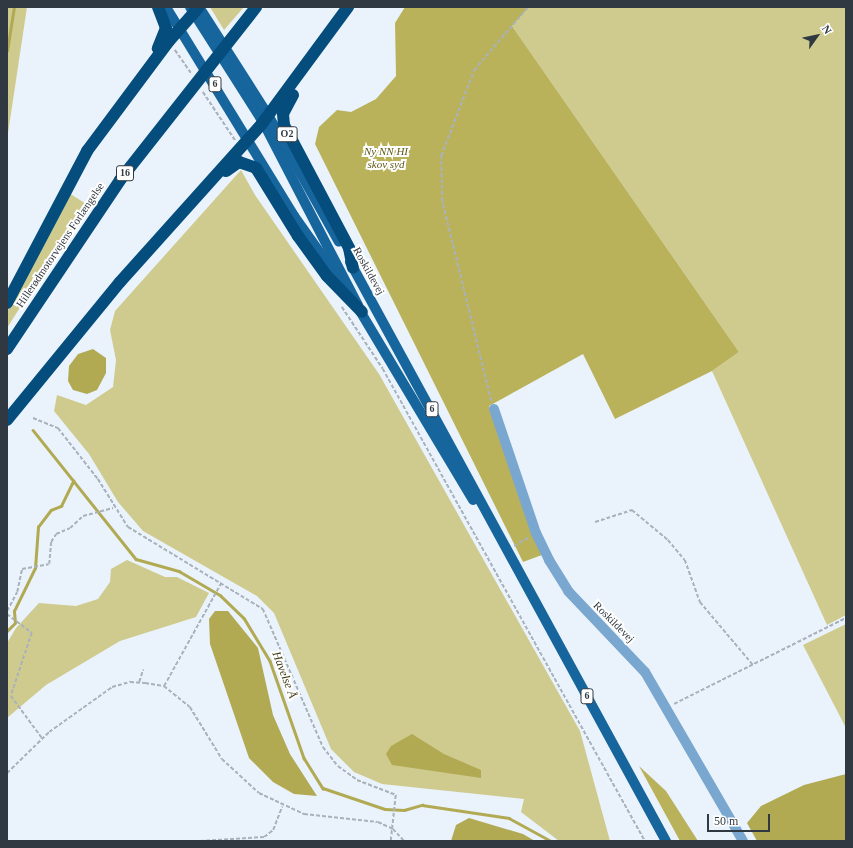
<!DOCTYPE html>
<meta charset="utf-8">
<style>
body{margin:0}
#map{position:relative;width:853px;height:848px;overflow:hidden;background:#eaf3fb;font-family:"Times New Roman",serif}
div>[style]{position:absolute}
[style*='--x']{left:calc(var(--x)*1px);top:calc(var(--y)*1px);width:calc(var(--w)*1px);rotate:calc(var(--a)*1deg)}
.green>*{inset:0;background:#cfcb8e}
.forest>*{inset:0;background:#b9b25b}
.water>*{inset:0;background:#b1aa53}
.stream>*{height:2.5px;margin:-1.25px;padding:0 1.25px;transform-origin:1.25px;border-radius:1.25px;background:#b1aa53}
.path>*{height:1.5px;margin-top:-0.75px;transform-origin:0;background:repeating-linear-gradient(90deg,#a9b2ba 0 4px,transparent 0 6px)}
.street>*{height:10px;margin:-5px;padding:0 5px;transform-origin:5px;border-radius:5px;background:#7aa7cf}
.primary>*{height:10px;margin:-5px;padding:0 5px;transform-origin:5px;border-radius:5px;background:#16659d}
.highway>*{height:12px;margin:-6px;padding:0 6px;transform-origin:6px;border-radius:6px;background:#044d7d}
span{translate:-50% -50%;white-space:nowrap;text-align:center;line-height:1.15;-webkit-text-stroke:4px #fff;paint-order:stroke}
.shield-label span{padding:1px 3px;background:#fff;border:1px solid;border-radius:3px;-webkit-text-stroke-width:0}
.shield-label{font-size:10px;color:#303941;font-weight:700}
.park-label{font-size:11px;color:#5d5817;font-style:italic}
.street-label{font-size:11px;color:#303941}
.water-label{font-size:12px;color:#403d18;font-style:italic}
.frame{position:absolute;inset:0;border:8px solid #303941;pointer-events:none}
.north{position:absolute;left:797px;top:16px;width:40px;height:40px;-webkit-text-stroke:3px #fff;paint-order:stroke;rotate:57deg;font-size:11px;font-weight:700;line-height:16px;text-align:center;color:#303941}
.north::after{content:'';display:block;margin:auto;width:14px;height:18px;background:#303941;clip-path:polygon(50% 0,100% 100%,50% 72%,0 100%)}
.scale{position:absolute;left:707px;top:814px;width:63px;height:18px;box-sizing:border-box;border:2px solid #303941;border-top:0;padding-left:5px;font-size:12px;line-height:14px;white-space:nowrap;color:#303941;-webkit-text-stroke:3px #fff;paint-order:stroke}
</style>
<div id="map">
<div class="green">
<i style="clip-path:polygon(7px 7px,27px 7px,7px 140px)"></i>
<i style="clip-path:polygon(210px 7px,244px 7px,224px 30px)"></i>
<i style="clip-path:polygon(529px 7px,846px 7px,846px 615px,827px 625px,712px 371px,739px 352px,512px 26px)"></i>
<i style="clip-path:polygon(241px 170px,255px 195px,379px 374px,580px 731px,610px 841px,559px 841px,521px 812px,524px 799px,382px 784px,354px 772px,331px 749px,274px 613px,257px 596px,143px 531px,118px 502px,89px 454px,54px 411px,57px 395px,86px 405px,113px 387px,116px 360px,110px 330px,115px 311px)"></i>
<i style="clip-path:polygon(69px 193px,91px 207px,47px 265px,7px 328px,7px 312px)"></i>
<i style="clip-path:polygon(127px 560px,165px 577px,177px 577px,209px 593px,196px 617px,120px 641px,46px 685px,7px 718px,7px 643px,16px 628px,39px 603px,76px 606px,98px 599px,110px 582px,111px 569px)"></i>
<i style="clip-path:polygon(846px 624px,846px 728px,803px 645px)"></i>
</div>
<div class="forest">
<i style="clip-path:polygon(405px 7px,529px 7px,512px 26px,739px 352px,712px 371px,615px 419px,583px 354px,489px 406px,542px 555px,523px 562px,315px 144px,319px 127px,337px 110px,351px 112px,376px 99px,396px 76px,395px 23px)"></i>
<i style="clip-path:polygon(639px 766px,666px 791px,698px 841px,680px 841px)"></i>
</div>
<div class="water">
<i style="clip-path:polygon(93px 349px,106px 358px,106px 373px,97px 390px,87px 394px,73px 390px,68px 381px,69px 366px,78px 354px)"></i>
<i style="clip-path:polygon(215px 611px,228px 611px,258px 648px,273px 715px,290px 754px,317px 796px,294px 794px,273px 782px,249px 758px,210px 644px,209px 619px)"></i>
<i style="clip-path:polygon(412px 734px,444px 754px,481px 770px,481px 778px,392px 765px,386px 754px,391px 746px)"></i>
<i style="clip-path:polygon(846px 774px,846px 841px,757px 841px,747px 823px,761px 806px,804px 785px)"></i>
<i style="clip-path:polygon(469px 818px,523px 834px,535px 841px,451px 841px,456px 825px)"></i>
</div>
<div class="stream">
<i style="--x:7;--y:51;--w:45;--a:-81"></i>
<i style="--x:33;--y:430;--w:165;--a:51.4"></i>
<i style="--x:136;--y:559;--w:45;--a:15.6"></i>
<i style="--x:179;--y:571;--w:48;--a:30.3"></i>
<i style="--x:220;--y:595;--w:33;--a:44"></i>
<i style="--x:244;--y:618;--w:50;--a:58.8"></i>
<i style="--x:270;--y:661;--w:103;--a:70.7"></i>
<i style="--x:304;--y:758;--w:36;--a:58"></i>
<i style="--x:323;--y:788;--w:65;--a:18.7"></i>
<i style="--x:385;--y:809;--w:19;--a:3"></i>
<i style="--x:404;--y:810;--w:19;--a:-16"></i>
<i style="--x:422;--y:805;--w:88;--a:8.5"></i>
<i style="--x:509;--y:818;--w:48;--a:28.7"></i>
<i style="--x:7;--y:631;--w:11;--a:-45"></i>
<i style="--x:15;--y:623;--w:12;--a:-95"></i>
<i style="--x:14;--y:611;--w:48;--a:-64"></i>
<i style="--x:35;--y:568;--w:41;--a:-85.8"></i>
<i style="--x:38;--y:527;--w:21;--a:-53"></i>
<i style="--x:51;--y:510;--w:11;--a:-22"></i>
<i style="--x:61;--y:506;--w:28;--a:-64"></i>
</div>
<div class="path">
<i style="--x:175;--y:50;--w:28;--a:55"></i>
<i style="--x:203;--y:92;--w:58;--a:56.3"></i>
<i style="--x:342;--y:307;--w:74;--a:56.5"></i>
<i style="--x:383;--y:369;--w:540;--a:60.97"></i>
<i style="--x:491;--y:401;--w:206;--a:-103.8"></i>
<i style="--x:442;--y:201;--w:45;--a:-91.3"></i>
<i style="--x:441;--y:156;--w:92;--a:-69"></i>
<i style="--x:474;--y:70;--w:83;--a:-49.4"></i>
<i style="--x:33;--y:418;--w:27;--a:22"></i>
<i style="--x:58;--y:428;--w:65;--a:51.9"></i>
<i style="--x:98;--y:479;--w:57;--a:58"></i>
<i style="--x:128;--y:527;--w:158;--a:31.3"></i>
<i style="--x:263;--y:609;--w:150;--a:66.5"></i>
<i style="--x:323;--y:747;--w:24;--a:52"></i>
<i style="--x:338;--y:766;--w:24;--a:36"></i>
<i style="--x:357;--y:780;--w:42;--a:21"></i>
<i style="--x:396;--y:795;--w:46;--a:96.2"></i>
<i style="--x:595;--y:522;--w:39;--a:-18"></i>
<i style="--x:632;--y:510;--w:47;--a:39.8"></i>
<i style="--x:668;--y:540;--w:26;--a:50"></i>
<i style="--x:685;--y:560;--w:45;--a:70.3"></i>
<i style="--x:700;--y:602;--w:82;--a:49.9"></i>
<i style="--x:514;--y:546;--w:16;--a:-30"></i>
<i style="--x:7;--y:611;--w:21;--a:-62"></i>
<i style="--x:17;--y:592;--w:24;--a:-78"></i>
<i style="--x:22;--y:569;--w:27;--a:-10"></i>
<i style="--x:49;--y:564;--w:22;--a:-85"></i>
<i style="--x:51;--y:542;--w:9;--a:-58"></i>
<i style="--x:56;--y:534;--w:15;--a:-23"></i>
<i style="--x:70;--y:528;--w:18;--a:-43"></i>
<i style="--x:83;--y:516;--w:31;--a:-15"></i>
<i style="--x:7;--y:614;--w:31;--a:37"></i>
<i style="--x:32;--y:633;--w:66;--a:108.4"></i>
<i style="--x:11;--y:696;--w:52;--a:53.6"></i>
<i style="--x:139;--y:682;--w:13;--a:-72"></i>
<i style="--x:164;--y:686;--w:118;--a:-61"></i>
<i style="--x:674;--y:704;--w:192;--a:-26.6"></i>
<i style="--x:7;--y:773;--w:59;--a:-44.3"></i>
<i style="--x:49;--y:732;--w:77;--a:-35.5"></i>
<i style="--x:112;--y:687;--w:19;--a:-16"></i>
<i style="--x:130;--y:682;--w:15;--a:4"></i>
<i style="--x:145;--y:683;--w:19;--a:9"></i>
<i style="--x:164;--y:686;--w:33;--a:39"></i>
<i style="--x:190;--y:707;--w:61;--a:58.4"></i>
<i style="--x:222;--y:759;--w:50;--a:42.6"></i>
<i style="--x:259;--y:793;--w:50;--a:25"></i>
<i style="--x:304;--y:814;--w:74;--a:6.2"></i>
<i style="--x:378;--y:822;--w:17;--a:25"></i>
<i style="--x:393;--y:829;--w:16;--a:47"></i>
<i style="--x:200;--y:841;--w:64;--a:-3.6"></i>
<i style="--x:264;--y:837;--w:11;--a:-38"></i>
<i style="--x:273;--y:830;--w:25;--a:-69"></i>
</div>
<div class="street">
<i style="--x:494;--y:409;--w:131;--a:71.3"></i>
<i style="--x:536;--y:533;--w:30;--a:64"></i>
<i style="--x:549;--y:560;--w:36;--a:58"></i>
<i style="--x:568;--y:591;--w:112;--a:46.5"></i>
<i style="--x:645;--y:672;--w:195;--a:59.9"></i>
</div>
<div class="primary">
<i style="--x:166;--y:7;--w:245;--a:58.5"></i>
<i style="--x:294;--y:216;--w:88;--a:54.7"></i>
<i style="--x:190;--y:7;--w:136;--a:57.6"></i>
<i style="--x:263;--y:122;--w:206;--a:62.6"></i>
<i style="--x:199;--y:7;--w:128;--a:57.4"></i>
<i style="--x:268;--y:115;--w:145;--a:60.8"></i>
<i style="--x:350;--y:262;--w:660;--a:61.38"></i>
<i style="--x:357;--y:306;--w:226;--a:59.1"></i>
</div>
<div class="highway">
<i style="--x:158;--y:7;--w:22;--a:69"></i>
<i style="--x:166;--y:28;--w:22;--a:112"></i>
<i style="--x:293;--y:95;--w:21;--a:118"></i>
<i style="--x:283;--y:114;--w:11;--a:85"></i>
<i style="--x:284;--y:125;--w:139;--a:62.1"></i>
<i style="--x:349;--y:248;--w:20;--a:79"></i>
<i style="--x:226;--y:171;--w:16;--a:-35"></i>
<i style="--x:239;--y:162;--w:18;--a:19"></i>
<i style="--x:256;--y:168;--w:80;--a:58.3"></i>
<i style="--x:298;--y:236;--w:49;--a:54.1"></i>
<i style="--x:327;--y:276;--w:50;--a:45.8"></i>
<i style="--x:7;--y:303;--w:172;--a:-62.2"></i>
<i style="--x:87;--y:151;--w:137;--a:-53.3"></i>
<i style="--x:169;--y:41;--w:45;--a:-48.6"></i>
<i style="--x:7;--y:349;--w:203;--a:-56.2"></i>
<i style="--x:120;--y:180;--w:220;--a:-51.8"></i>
<i style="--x:7;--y:420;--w:178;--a:-50.7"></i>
<i style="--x:120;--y:282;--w:211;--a:-48.1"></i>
<i style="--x:261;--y:125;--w:147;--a:-53.6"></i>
</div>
<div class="shield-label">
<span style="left:215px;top:84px">6</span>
<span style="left:287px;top:134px">O2</span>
<span style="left:125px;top:173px">16</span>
<span style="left:432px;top:409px">6</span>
<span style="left:587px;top:696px">6</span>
</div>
<div class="park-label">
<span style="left:386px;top:158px">Ny NN HI<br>skov syd</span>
</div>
<div class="street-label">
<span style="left:60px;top:245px;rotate:-56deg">Hillerødmotorvejens Forlængelse</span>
<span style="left:369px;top:271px;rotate:61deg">Roskildevej</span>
<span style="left:614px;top:622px;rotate:45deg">Roskildevej</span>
</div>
<div class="water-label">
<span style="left:284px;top:675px;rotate:69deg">Havelse Å</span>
</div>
<div class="frame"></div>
<div class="north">N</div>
<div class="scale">50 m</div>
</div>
